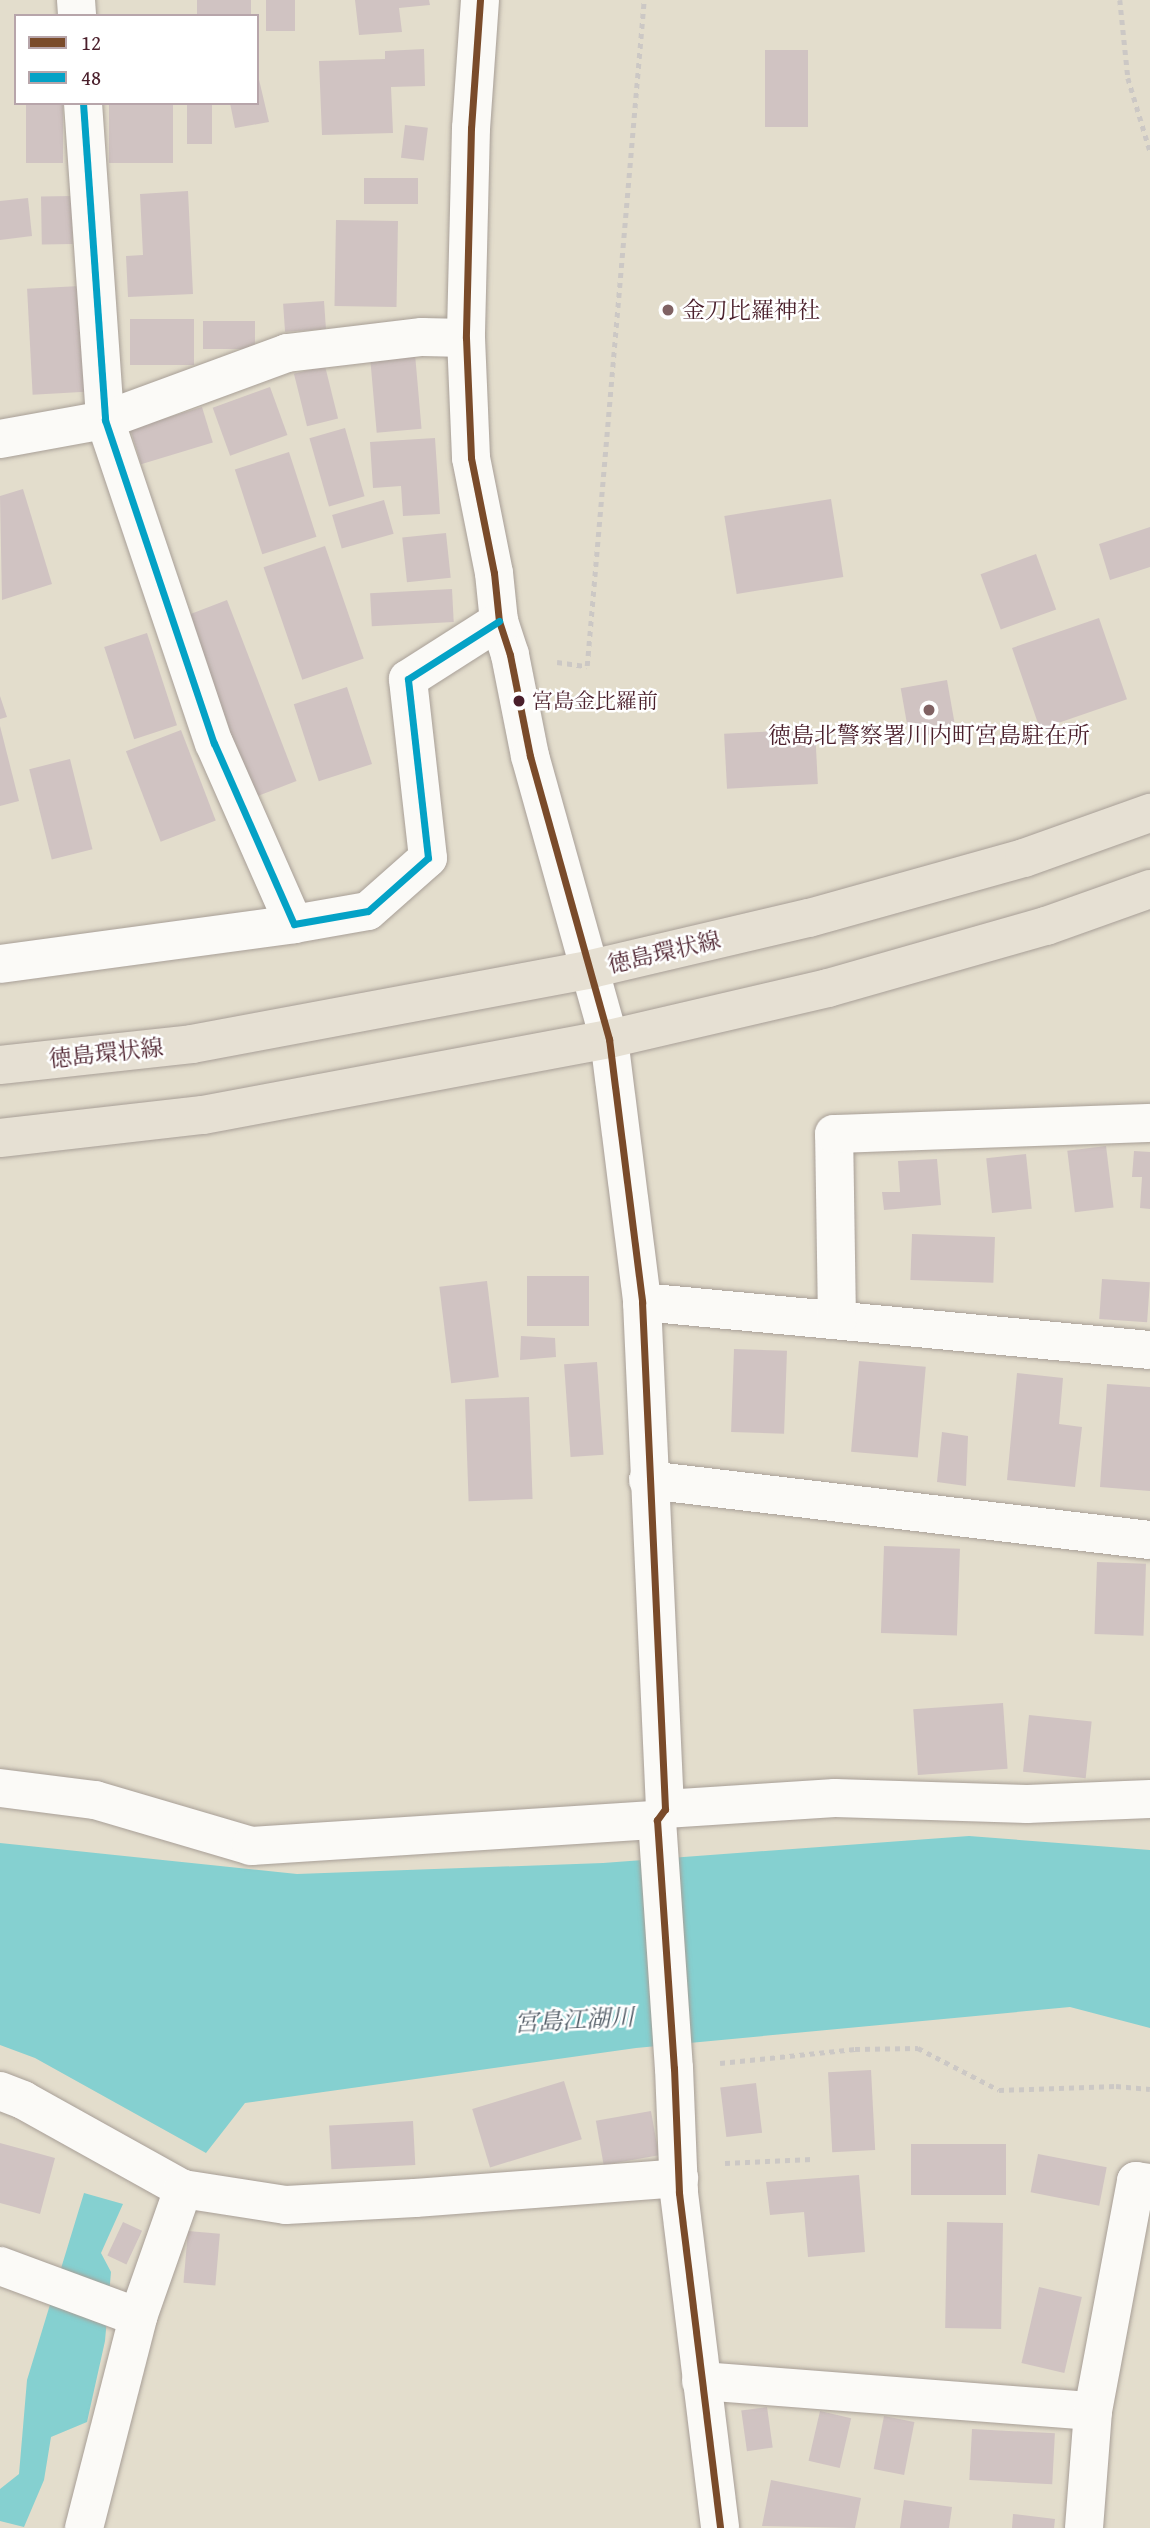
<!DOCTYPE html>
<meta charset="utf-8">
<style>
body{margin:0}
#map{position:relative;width:1150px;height:2528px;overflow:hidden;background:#e3ddcc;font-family:"Gentium Book Plus","Noto Serif JP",serif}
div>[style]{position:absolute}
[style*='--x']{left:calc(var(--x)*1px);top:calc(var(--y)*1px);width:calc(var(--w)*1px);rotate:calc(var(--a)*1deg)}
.water>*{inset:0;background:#85d0d0}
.building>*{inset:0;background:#d0c3c2;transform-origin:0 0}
.path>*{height:4.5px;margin-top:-2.25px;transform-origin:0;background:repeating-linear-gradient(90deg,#ccc8c5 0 5px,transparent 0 10px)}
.roads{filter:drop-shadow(0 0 2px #a89f97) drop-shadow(0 0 2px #a89f97)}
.minor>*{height:38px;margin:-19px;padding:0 19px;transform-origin:19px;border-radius:19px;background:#fbfaf7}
.primary>*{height:38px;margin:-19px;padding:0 19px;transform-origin:19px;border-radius:19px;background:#e6e0d3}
.bus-1>*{height:7px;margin:-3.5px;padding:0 3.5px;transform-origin:3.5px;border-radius:3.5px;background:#7a4b2a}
.bus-2>*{height:7px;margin:-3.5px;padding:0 3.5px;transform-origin:3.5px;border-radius:3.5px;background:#04a2c6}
.dots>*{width:19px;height:19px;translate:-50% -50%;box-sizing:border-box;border:4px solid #fff;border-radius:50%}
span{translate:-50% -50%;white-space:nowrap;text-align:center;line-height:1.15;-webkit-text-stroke:5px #fff;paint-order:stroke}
.bus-label{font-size:21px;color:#4a1f2b}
.left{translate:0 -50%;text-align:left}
.poi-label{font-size:23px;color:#4a1f2b}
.street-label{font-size:23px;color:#4a1f2b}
.water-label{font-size:24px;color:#515b65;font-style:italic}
.legend{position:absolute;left:14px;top:14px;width:245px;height:91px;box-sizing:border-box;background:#fff;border:2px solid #b7a5aa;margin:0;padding:9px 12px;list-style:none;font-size:21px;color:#4a1f2b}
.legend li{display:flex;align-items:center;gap:14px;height:35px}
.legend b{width:35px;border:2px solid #b7a5aa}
</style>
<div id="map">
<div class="water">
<i style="clip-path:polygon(969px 1836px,1150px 1850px,1150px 2028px,1070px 2007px,636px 2048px,245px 2103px,206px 2153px,35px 2058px,0 2045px,0 1843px,297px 1874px,603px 1863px)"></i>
<i style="clip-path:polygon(84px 2193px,123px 2204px,101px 2253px,111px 2272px,105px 2341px,87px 2422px,51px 2437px,44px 2480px,24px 2527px,0 2521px,0 2489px,19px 2474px,27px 2380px)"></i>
</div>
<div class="building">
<i style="left:197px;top:0;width:54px;height:16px"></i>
<i style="left:266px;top:0;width:29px;height:31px"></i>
<i style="clip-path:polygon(355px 0,429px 0,430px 5px,399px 8px,402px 32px,359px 35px)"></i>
<i style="clip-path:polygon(424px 49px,425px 86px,391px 87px,393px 133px,322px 135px,319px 61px,385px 59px,385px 51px)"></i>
<i style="left:765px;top:50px;width:43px;height:77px"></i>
<i style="clip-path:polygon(257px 71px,269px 122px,235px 128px,230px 103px,257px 103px)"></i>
<i style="left:26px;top:103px;width:37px;height:60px"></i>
<i style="left:109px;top:103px;width:64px;height:60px"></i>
<i style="left:187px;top:103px;width:25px;height:41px"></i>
<i style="left:405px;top:125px;width:23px;height:33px;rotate:7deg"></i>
<i style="left:364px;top:178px;width:54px;height:26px"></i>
<i style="clip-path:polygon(188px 191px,193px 294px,128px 297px,126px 256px,143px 255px,140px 194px)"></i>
<i style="left:72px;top:196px;width:48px;height:31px;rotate:89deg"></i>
<i style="clip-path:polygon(28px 198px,32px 236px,0 240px,0 201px)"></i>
<i style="left:336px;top:220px;width:62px;height:86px;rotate:1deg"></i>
<i style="left:80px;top:286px;width:106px;height:53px;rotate:87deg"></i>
<i style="left:324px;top:301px;width:28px;height:41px;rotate:86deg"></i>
<i style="left:130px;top:319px;width:64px;height:46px"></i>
<i style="left:255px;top:321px;width:28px;height:52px;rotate:90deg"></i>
<i style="left:415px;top:354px;width:75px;height:45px;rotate:85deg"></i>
<i style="left:325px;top:366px;width:54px;height:32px;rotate:76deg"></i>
<i style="left:270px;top:387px;width:51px;height:61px;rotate:70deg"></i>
<i style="left:202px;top:407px;width:37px;height:75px;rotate:73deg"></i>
<i style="left:345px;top:428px;width:71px;height:37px;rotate:74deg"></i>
<i style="clip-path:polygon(435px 438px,440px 514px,403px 516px,401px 486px,373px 488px,370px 442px)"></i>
<i style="left:289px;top:452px;width:89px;height:57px;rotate:72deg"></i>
<i style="clip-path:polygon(23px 489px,52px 584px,2px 600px,0 496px)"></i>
<i style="left:831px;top:499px;width:79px;height:108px;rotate:81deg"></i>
<i style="left:384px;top:500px;width:35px;height:54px;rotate:74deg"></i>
<i style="clip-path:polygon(1150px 527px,1150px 567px,1110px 580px,1099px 544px)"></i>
<i style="left:446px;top:533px;width:45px;height:44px;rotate:84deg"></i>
<i style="left:325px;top:546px;width:119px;height:65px;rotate:71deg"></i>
<i style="left:1036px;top:554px;width:59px;height:59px;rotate:70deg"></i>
<i style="left:452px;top:589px;width:33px;height:82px;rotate:87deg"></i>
<i style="left:227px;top:600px;width:194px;height:48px;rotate:69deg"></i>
<i style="left:1099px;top:618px;width:86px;height:92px;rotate:71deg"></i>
<i style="left:147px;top:633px;width:97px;height:45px;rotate:72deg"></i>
<i style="left:947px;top:680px;width:51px;height:47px;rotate:80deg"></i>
<i style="left:347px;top:687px;width:81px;height:56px;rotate:72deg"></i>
<i style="clip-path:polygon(0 696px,7px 717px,0 719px)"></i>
<i style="clip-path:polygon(0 726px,19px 801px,0 806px)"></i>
<i style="left:815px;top:729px;width:55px;height:91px;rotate:87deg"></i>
<i style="left:181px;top:730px;width:97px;height:59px;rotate:69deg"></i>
<i style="left:70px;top:759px;width:93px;height:42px;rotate:76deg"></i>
<i style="left:1106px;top:1146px;width:62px;height:39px;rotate:83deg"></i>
<i style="clip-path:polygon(1134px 1151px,1150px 1152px,1150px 1209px,1140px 1208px,1142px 1177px,1132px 1177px)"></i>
<i style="left:1026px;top:1154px;width:55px;height:40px;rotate:84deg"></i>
<i style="clip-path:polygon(937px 1159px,941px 1205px,884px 1210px,882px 1192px,900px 1192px,898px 1161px)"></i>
<i style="left:912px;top:1234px;width:83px;height:46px;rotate:2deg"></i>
<i style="left:527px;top:1276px;width:62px;height:50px"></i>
<i style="left:1102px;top:1279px;width:48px;height:40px;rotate:4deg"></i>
<i style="left:487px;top:1281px;width:97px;height:48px;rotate:83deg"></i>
<i style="clip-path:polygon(521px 1336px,555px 1338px,556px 1357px,520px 1360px)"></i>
<i style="left:734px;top:1349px;width:53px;height:83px;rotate:2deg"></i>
<i style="left:859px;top:1361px;width:67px;height:91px;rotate:5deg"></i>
<i style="left:597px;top:1362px;width:93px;height:33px;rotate:86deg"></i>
<i style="clip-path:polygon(1017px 1373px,1063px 1378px,1059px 1424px,1082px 1427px,1075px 1487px,1007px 1480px)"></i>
<i style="clip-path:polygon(1107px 1384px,1150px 1387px,1150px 1491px,1100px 1487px)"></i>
<i style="left:529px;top:1397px;width:102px;height:64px;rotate:88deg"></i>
<i style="clip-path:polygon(942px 1432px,968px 1436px,966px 1486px,937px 1482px)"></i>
<i style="left:884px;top:1546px;width:76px;height:87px;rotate:2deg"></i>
<i style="left:1097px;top:1562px;width:49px;height:72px;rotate:2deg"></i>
<i style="left:1003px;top:1703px;width:66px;height:90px;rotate:86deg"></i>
<i style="left:1029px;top:1715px;width:63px;height:57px;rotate:6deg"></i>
<i style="left:871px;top:2070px;width:80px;height:43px;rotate:87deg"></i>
<i style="left:564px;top:2081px;width:61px;height:96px;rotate:73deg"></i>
<i style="left:756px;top:2083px;width:50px;height:36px;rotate:83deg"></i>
<i style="left:651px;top:2111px;width:45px;height:56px;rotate:80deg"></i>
<i style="left:413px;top:2121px;width:44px;height:84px;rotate:87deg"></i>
<i style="clip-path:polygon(0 2143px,55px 2158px,40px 2214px,0 2203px)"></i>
<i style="left:1006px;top:2144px;width:51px;height:95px;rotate:90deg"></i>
<i style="left:1038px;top:2154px;width:70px;height:39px;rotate:11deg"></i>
<i style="clip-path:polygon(859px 2175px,865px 2252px,808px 2257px,804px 2212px,770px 2215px,766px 2182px)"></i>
<i style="left:123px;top:2222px;width:21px;height:37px;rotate:25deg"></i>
<i style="left:947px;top:2222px;width:56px;height:106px;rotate:1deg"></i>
<i style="left:188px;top:2231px;width:32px;height:52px;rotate:5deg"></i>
<i style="left:1039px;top:2287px;width:44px;height:78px;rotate:13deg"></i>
<i style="left:767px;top:2407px;width:41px;height:26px;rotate:82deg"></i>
<i style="left:820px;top:2411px;width:32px;height:51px;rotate:13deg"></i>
<i style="left:884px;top:2416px;width:31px;height:54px;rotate:11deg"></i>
<i style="left:972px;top:2429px;width:83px;height:51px;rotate:3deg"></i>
<i style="clip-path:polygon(771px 2480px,861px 2498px,855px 2528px,762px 2526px)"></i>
<i style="clip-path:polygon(904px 2500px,952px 2507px,949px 2528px,900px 2528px)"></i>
<i style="clip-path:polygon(1013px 2514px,1055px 2519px,1054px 2528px,1012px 2528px)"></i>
</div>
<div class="path">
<i style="--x:1120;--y:0;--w:78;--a:84.1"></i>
<i style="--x:1128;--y:78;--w:76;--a:73.2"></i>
<i style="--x:557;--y:662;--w:30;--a:8"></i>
<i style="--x:587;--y:666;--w:668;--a:-85.11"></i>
<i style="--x:720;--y:2063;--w:136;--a:-5.9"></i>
<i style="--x:855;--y:2049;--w:63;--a:-0.9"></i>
<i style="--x:918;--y:2048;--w:91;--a:27.4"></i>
<i style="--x:999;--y:2090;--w:117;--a:-2"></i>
<i style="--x:1116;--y:2086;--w:34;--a:5"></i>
<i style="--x:725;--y:2163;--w:87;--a:-2.6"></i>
</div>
<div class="roads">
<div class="minor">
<i style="--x:76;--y:0;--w:16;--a:86"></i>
<i style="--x:480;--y:0;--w:128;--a:94"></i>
<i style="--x:471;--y:128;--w:210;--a:91.4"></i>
<i style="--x:466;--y:338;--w:120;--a:87.6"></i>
<i style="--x:471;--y:458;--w:117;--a:78.7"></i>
<i style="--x:494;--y:573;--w:48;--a:84.1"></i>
<i style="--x:499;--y:621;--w:36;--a:72"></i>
<i style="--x:510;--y:655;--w:103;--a:78.8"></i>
<i style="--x:530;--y:756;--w:294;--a:74.4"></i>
<i style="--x:609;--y:1039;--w:265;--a:82.8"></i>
<i style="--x:642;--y:1302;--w:508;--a:87.4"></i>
<i style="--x:665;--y:1809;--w:14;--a:126"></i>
<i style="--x:657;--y:1820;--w:249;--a:86.1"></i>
<i style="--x:674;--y:2068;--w:125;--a:87.7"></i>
<i style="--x:679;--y:2193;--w:337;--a:83"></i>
<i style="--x:83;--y:103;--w:318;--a:86"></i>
<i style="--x:105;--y:420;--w:341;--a:71.4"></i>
<i style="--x:214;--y:743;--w:198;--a:66.2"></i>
<i style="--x:294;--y:924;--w:75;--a:-10"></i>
<i style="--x:368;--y:911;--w:80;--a:-41.5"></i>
<i style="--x:428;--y:858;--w:180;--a:-96.4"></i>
<i style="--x:408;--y:679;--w:108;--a:-32.5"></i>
<i style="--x:0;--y:439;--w:107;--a:-10.3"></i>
<i style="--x:105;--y:420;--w:194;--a:-20.2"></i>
<i style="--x:287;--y:353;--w:136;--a:-6.8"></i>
<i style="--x:422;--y:337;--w:44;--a:1.3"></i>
<i style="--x:0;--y:964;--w:297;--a:-7.7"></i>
<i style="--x:642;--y:1302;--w:510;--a:5.4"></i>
<i style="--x:837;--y:1320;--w:186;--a:-90.9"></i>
<i style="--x:834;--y:1134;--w:316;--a:-2"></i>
<i style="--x:648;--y:1480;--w:506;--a:6.82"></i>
<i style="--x:0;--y:1788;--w:96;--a:7.2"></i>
<i style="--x:95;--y:1800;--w:163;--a:16.4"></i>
<i style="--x:251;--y:1846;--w:407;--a:-3.7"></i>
<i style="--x:665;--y:1809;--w:170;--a:-3.7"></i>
<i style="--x:835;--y:1798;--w:192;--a:1.8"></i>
<i style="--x:1027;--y:1804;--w:123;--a:-2.3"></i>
<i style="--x:0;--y:2091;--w:25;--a:21"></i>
<i style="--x:23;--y:2100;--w:183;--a:29.1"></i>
<i style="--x:0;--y:2266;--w:147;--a:20.3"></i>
<i style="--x:701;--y:2381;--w:393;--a:4.4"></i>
<i style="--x:84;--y:2528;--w:218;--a:-75.6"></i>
<i style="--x:138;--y:2317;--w:136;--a:-70.6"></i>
<i style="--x:183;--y:2189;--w:104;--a:8.8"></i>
<i style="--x:286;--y:2205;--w:129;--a:-3.1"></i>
<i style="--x:415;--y:2198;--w:265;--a:-4.3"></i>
<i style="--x:1084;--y:2528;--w:117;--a:-85.6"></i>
<i style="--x:1093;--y:2411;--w:234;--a:-79.4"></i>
<i style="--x:1136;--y:2181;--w:14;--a:8"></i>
</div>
<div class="primary">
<i style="--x:0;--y:1065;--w:193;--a:-6.2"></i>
<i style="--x:192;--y:1044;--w:406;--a:-10.6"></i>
<i style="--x:591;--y:969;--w:224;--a:-13.2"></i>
<i style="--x:809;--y:918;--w:223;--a:-15.6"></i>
<i style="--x:1024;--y:858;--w:134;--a:-19.7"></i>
<i style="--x:0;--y:1138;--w:204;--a:-6.5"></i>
<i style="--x:203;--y:1115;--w:413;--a:-10.6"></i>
<i style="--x:609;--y:1039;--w:225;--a:-13.1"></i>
<i style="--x:828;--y:988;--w:227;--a:-15.9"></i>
<i style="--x:1046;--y:926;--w:110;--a:-19.6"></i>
</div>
</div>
<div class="bus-1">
<i style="--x:480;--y:0;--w:128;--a:94"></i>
<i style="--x:471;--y:128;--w:210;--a:91.4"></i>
<i style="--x:466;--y:338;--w:120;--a:87.6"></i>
<i style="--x:471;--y:458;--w:117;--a:78.7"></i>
<i style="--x:494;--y:573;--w:48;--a:84.1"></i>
<i style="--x:499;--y:621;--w:36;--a:72"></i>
<i style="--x:510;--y:655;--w:103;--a:78.8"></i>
<i style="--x:530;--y:756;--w:294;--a:74.4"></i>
<i style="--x:609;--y:1039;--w:265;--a:82.8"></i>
<i style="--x:642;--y:1302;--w:508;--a:87.4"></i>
<i style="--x:665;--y:1809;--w:14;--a:126"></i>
<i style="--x:657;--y:1820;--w:249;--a:86.1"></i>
<i style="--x:674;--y:2068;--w:125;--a:87.7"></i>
<i style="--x:679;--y:2193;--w:337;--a:83"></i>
</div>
<div class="bus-2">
<i style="--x:83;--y:103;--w:318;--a:86"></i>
<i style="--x:105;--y:420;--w:341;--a:71.4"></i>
<i style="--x:214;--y:743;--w:198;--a:66.2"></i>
<i style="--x:294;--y:924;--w:75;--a:-10"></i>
<i style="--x:368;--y:911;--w:80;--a:-41.5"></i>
<i style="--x:428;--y:858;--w:180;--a:-96.4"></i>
<i style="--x:408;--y:679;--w:108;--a:-32.5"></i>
</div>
<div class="dots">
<i style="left:668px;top:310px;background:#806263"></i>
<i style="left:519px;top:701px;background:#4a1f2b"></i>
<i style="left:929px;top:710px;background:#806263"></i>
</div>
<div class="bus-label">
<span class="left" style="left:532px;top:701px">宮島金比羅前</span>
</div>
<div class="poi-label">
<span class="left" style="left:682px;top:310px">金刀比羅神社</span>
<span style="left:929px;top:735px">徳島北警察署川内町宮島駐在所</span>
</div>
<div class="street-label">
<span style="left:664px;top:952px;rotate:-13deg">徳島環状線</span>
<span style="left:106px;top:1053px;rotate:-6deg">徳島環状線</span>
</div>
<div class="water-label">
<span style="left:574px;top:2020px;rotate:-3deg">宮島江湖川</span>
</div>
<ul class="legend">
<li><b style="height:9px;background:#7a4b2a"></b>12</li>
<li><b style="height:9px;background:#04a2c6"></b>48</li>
</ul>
</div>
